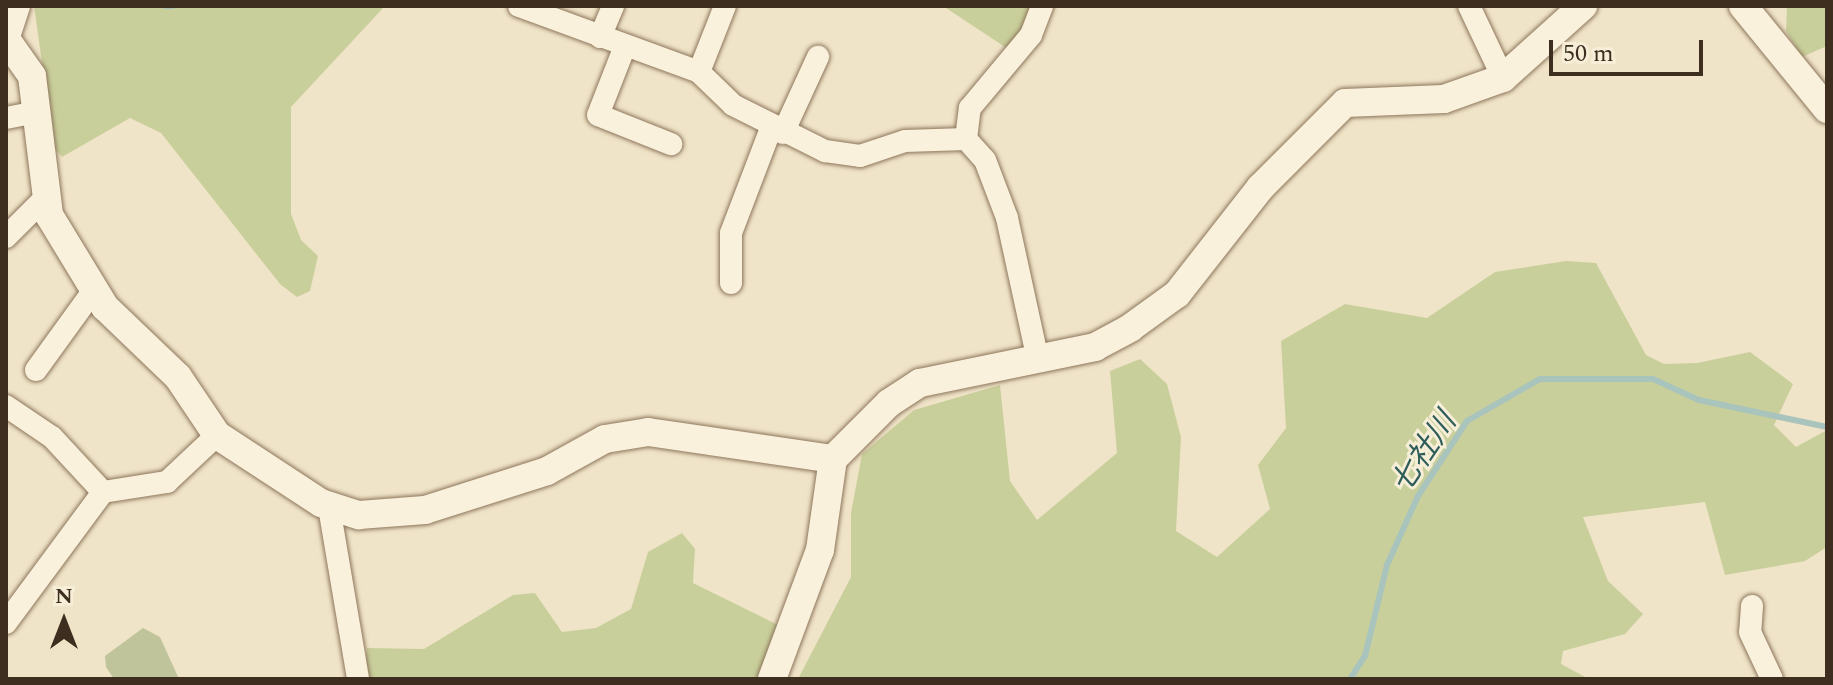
<!DOCTYPE html>
<meta charset="utf-8">
<style>
body{margin:0}
#map{position:relative;width:1833px;height:685px;overflow:hidden;background:#f0e4c8;font-family:Spectral,"Noto Sans JP",serif}
div>[style]{position:absolute}
[style*='--x']{left:calc(var(--x)*1px);top:calc(var(--y)*1px);width:calc(var(--w)*1px);rotate:calc(var(--a)*1deg)}
.green>*{inset:0;background:#c9cf9b}
.cemetery>*{inset:0;background:#bfc49a}
.stream>*{height:6px;margin:-3px;padding:0 3px;transform-origin:3px;border-radius:3px;background:#a9c4bc}
.roads{filter:drop-shadow(0 0 2px #8d765c) drop-shadow(0 0 2px #8d765c)}
.minor>*{height:22px;margin:-11px;padding:0 11px;transform-origin:11px;border-radius:11px;background:#faf1dc}
.tertiary>*{height:28px;margin:-14px;padding:0 14px;transform-origin:14px;border-radius:14px;background:#faf1dc}
span{translate:-50% -50%;white-space:nowrap;text-align:center;line-height:1.15;-webkit-text-stroke:6px #f7eed8;paint-order:stroke}
.water-label{font-size:30px;color:#2f5d5a;font-style:italic}
.frame{position:absolute;inset:0;border:8px solid #3d2e20;pointer-events:none}
.north{position:absolute;left:24px;top:581px;width:80px;height:80px;-webkit-text-stroke:6px #f7eed8;paint-order:stroke;rotate:0deg;font-size:22px;font-weight:700;line-height:32px;text-align:center;color:#3d2e20}
.north::after{content:'';display:block;margin:auto;width:28px;height:36px;background:#3d2e20;clip-path:polygon(50% 0,100% 100%,50% 72%,0 100%)}
.scale{position:absolute;left:1549px;top:40px;width:154px;height:36px;box-sizing:border-box;border:4px solid #3d2e20;border-top:0;padding-left:10px;font-size:24px;line-height:28px;white-space:nowrap;color:#3d2e20;-webkit-text-stroke:6px #f7eed8;paint-order:stroke}
</style>
<div id="map">
<div class="green">
<i style="clip-path:polygon(34px 6px,385px 6px,291px 107px,291px 214px,301px 240px,318px 256px,310px 291px,297px 297px,280px 284px,161px 133px,130px 118px,62px 157px,54px 148px)"></i>
<i style="clip-path:polygon(943px 6px,1036px 6px,1008px 49px)"></i>
<i style="clip-path:polygon(1787px 6px,1827px 6px,1827px 46px,1802px 57px,1786px 31px)"></i>
<i style="clip-path:polygon(1566px 261px,1596px 263px,1646px 355px,1664px 364px,1697px 363px,1750px 352px,1793px 384px,1774px 425px,1796px 447px,1827px 430px,1827px 547px,1805px 561px,1725px 575px,1705px 502px,1583px 517px,1608px 581px,1643px 614px,1625px 634px,1563px 651px,1561px 664px,1589px 679px,798px 679px,851px 577px,851px 513px,862px 454px,914px 410px,1000px 385px,1010px 481px,1037px 520px,1117px 453px,1110px 371px,1140px 359px,1167px 384px,1181px 437px,1176px 531px,1217px 557px,1270px 509px,1258px 465px,1286px 428px,1281px 341px,1345px 304px,1427px 318px,1495px 272px)"></i>
<i style="clip-path:polygon(682px 533px,695px 549px,693px 583px,778px 625px,758px 679px,366px 679px,367px 648px,424px 649px,513px 595px,535px 593px,562px 632px,596px 628px,631px 609px,648px 552px)"></i>
</div>
<div class="cemetery">
<i style="clip-path:polygon(143px 628px,160px 637px,179px 679px,114px 679px,106px 667px,105px 656px)"></i>
</div>
<div class="stream">
<i style="--x:165;--y:6;--w:8;--a:0"></i>
<i style="--x:1350;--y:679;--w:27;--a:-57"></i>
<i style="--x:1365;--y:656;--w:94;--a:-76.4"></i>
<i style="--x:1387;--y:565;--w:76;--a:-65.8"></i>
<i style="--x:1418;--y:496;--w:90;--a:-56.8"></i>
<i style="--x:1467;--y:421;--w:84;--a:-29.9"></i>
<i style="--x:1540;--y:379;--w:113;--a:0"></i>
<i style="--x:1653;--y:379;--w:51;--a:24.5"></i>
<i style="--x:1699;--y:400;--w:131;--a:11.9"></i>
</div>
<div class="roads">
<div class="minor">
<i style="--x:519;--y:6;--w:192;--a:20.1"></i>
<i style="--x:699;--y:72;--w:47;--a:44.1"></i>
<i style="--x:733;--y:105;--w:103;--a:26.6"></i>
<i style="--x:825;--y:151;--w:35;--a:8"></i>
<i style="--x:860;--y:156;--w:47;--a:-18.4"></i>
<i style="--x:905;--y:141;--w:61;--a:-1.9"></i>
<i style="--x:966;--y:139;--w:28;--a:48"></i>
<i style="--x:985;--y:160;--w:62;--a:69.2"></i>
<i style="--x:1007;--y:218;--w:145;--a:77.7"></i>
<i style="--x:1469;--y:6;--w:80;--a:64.7"></i>
<i style="--x:600;--y:37;--w:34;--a:-67"></i>
<i style="--x:8;--y:40;--w:36;--a:-72"></i>
<i style="--x:625;--y:46;--w:74;--a:111.4"></i>
<i style="--x:598;--y:115;--w:79;--a:21.7"></i>
<i style="--x:699;--y:72;--w:71;--a:-68.5"></i>
<i style="--x:6;--y:118;--w:33;--a:-11"></i>
<i style="--x:783;--y:133;--w:84;--a:-65.3"></i>
<i style="--x:966;--y:139;--w:31;--a:-83"></i>
<i style="--x:970;--y:108;--w:95;--a:-50.1"></i>
<i style="--x:1031;--y:35;--w:31;--a:-69"></i>
<i style="--x:6;--y:237;--w:55;--a:-45"></i>
<i style="--x:731;--y:283;--w:50;--a:-90"></i>
<i style="--x:731;--y:233;--w:112;--a:-69.1"></i>
<i style="--x:36;--y:370;--w:99;--a:-54.1"></i>
<i style="--x:6;--y:406;--w:55;--a:34"></i>
<i style="--x:52;--y:437;--w:75;--a:47.2"></i>
<i style="--x:329;--y:507;--w:174;--a:80.4"></i>
<i style="--x:1752;--y:606;--w:26;--a:94"></i>
<i style="--x:1750;--y:632;--w:52;--a:64.9"></i>
<i style="--x:6;--y:623;--w:163;--a:-53.5"></i>
<i style="--x:103;--y:492;--w:65;--a:-8.9"></i>
<i style="--x:167;--y:482;--w:69;--a:-43.2"></i>
</div>
<div class="tertiary">
<i style="--x:1743;--y:6;--w:133;--a:50.8"></i>
<i style="--x:6;--y:39;--w:45;--a:54.9"></i>
<i style="--x:32;--y:76;--w:140;--a:83"></i>
<i style="--x:49;--y:215;--w:108;--a:58.7"></i>
<i style="--x:105;--y:307;--w:101;--a:43.8"></i>
<i style="--x:178;--y:377;--w:70;--a:56.1"></i>
<i style="--x:217;--y:435;--w:124;--a:33.2"></i>
<i style="--x:321;--y:503;--w:40;--a:18"></i>
<i style="--x:359;--y:515;--w:66;--a:-4.3"></i>
<i style="--x:425;--y:510;--w:128;--a:-17.7"></i>
<i style="--x:547;--y:471;--w:66;--a:-28.9"></i>
<i style="--x:605;--y:439;--w:44;--a:-9.2"></i>
<i style="--x:648;--y:432;--w:187;--a:8.3"></i>
<i style="--x:772;--y:679;--w:138;--a:-69.6"></i>
<i style="--x:820;--y:550;--w:92;--a:-81.9"></i>
<i style="--x:833;--y:459;--w:79;--a:-45"></i>
<i style="--x:889;--y:403;--w:37;--a:-33"></i>
<i style="--x:920;--y:383;--w:179;--a:-11.6"></i>
<i style="--x:1095;--y:347;--w:40;--a:-28"></i>
<i style="--x:1130;--y:328;--w:58;--a:-35.9"></i>
<i style="--x:1177;--y:294;--w:135;--a:-51.9"></i>
<i style="--x:1260;--y:188;--w:120;--a:-45"></i>
<i style="--x:1345;--y:103;--w:99;--a:-2.3"></i>
<i style="--x:1444;--y:99;--w:63;--a:-19.6"></i>
<i style="--x:1503;--y:78;--w:108;--a:-42"></i>
</div>
</div>
<div class="water-label">
<span style="left:1424px;top:453px;rotate:-56deg">七社川</span>
</div>
<div class="frame"></div>
<div class="north">N</div>
<div class="scale">50 m</div>
</div>
